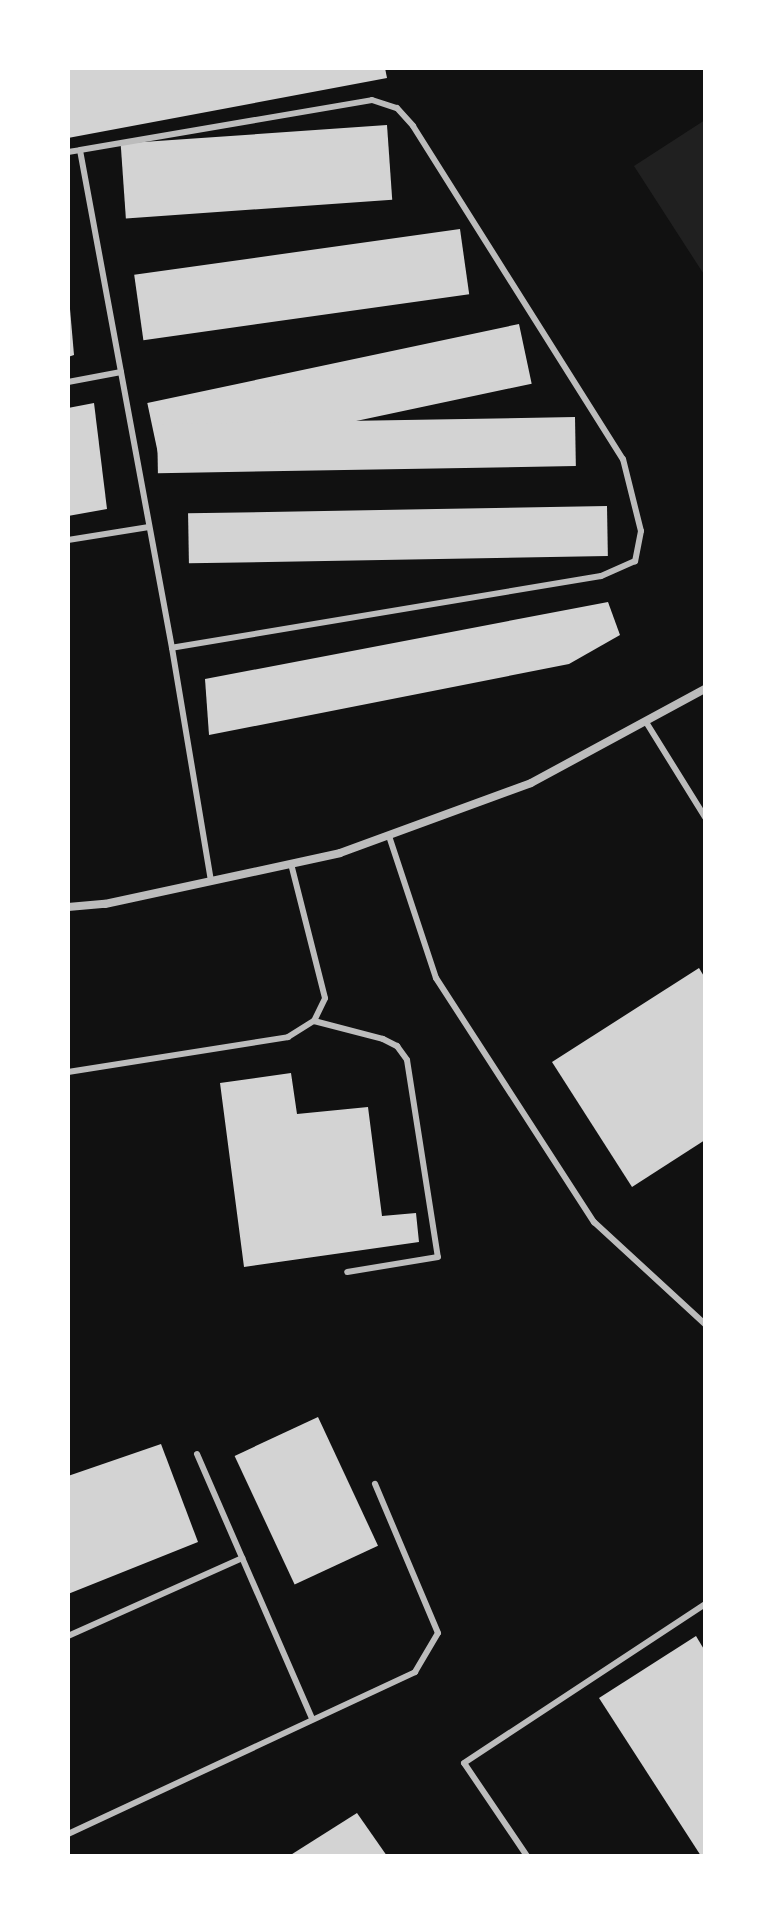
<!DOCTYPE html>
<style>
body{margin:0}
#map{position:relative;width:773px;height:1924px;overflow:hidden;background:#111;font-family:"Noto Serif",serif}
div>[style]{position:absolute}
[style*='--x']{left:calc(var(--x)*1px);top:calc(var(--y)*1px);width:calc(var(--w)*1px);rotate:calc(var(--a)*1deg)}
.green>*{inset:0;background:#202020}
.building>*{inset:0;background:#d3d3d3;transform-origin:0 0}
.service>*{height:6px;margin:-3px;padding:0 3px;transform-origin:3px;border-radius:3px;background:#bcbcbc}
.minor>*{height:8px;margin:-4px;padding:0 4px;transform-origin:4px;border-radius:4px;background:#bcbcbc}
span{translate:-50% -50%;white-space:nowrap;text-align:center;line-height:1.15;-webkit-text-stroke:6px #fff;paint-order:stroke}
.frame{position:absolute;inset:0;border:70px solid #fff;pointer-events:none}
</style>
<div id="map">
<div class="green">
<i style="clip-path:polygon(705px 120px,705px 276px,634px 166px)"></i>
</div>
<div class="building">
<i style="clip-path:polygon(68px 68px,385px 68px,387px 78px,68px 138px)"></i>
<i style="left:387px;top:125px;width:75px;height:267px;rotate:86deg"></i>
<i style="left:460px;top:229px;width:66px;height:329px;rotate:82deg"></i>
<i style="clip-path:polygon(70px 309px,74px 355px,68px 357px,68px 310px)"></i>
<i style="left:519px;top:324px;width:61px;height:380px;rotate:78deg"></i>
<i style="clip-path:polygon(94px 403px,107px 509px,68px 516px,68px 408px)"></i>
<i style="left:575px;top:417px;width:49px;height:418px;rotate:89deg"></i>
<i style="left:607px;top:506px;width:50px;height:419px;rotate:89deg"></i>
<i style="clip-path:polygon(608px 602px,620px 635px,569px 664px,209px 735px,205px 679px)"></i>
<i style="clip-path:polygon(699px 968px,705px 978px,705px 1140px,632px 1187px,552px 1062px)"></i>
<i style="clip-path:polygon(291px 1073px,297px 1114px,368px 1107px,382px 1216px,416px 1213px,419px 1242px,244px 1267px,220px 1083px)"></i>
<i style="left:318px;top:1417px;width:142px;height:92px;rotate:65deg"></i>
<i style="clip-path:polygon(161px 1444px,198px 1542px,68px 1594px,68px 1476px)"></i>
<i style="clip-path:polygon(696px 1636px,705px 1651px,705px 1856px,701px 1856px,599px 1698px)"></i>
<i style="clip-path:polygon(357px 1813px,387px 1856px,289px 1856px)"></i>
</div>
<div class="service">
<i style="--x:68;--y:152;--w:12;--a:-9"></i>
<i style="--x:80;--y:150;--w:296;--a:-9.7"></i>
<i style="--x:372;--y:100;--w:26;--a:18"></i>
<i style="--x:397;--y:108;--w:24;--a:48"></i>
<i style="--x:413;--y:126;--w:394;--a:57.8"></i>
<i style="--x:623;--y:459;--w:74;--a:76"></i>
<i style="--x:641;--y:531;--w:31;--a:101"></i>
<i style="--x:635;--y:561;--w:37;--a:156"></i>
<i style="--x:601;--y:576;--w:435;--a:170.5"></i>
<i style="--x:172;--y:648;--w:506;--a:-100.47"></i>
<i style="--x:68;--y:382;--w:54;--a:-10.7"></i>
<i style="--x:68;--y:540;--w:82;--a:-9.1"></i>
<i style="--x:172;--y:648;--w:236;--a:80.5"></i>
<i style="--x:646;--y:722;--w:112;--a:58.2"></i>
<i style="--x:389;--y:836;--w:150;--a:71.7"></i>
<i style="--x:436;--y:978;--w:291;--a:57.1"></i>
<i style="--x:594;--y:1222;--w:151;--a:42.6"></i>
<i style="--x:314;--y:1021;--w:71;--a:14.6"></i>
<i style="--x:383;--y:1039;--w:16;--a:27"></i>
<i style="--x:397;--y:1046;--w:17;--a:54"></i>
<i style="--x:407;--y:1060;--w:199;--a:81.1"></i>
<i style="--x:438;--y:1257;--w:92;--a:170.6"></i>
<i style="--x:68;--y:1072;--w:223;--a:-9"></i>
<i style="--x:288;--y:1037;--w:31;--a:-32"></i>
<i style="--x:314;--y:1021;--w:25;--a:-64"></i>
<i style="--x:325;--y:998;--w:138;--a:-104.2"></i>
<i style="--x:197;--y:1454;--w:289;--a:66.5"></i>
<i style="--x:68;--y:1636;--w:191;--a:-24.1"></i>
<i style="--x:68;--y:1834;--w:383;--a:-25"></i>
<i style="--x:415;--y:1672;--w:45;--a:-59.5"></i>
<i style="--x:438;--y:1633;--w:162;--a:-112.9"></i>
<i style="--x:527;--y:1856;--w:112;--a:-124.1"></i>
<i style="--x:464;--y:1763;--w:289;--a:-33.4"></i>
</div>
<div class="minor">
<i style="--x:68;--y:907;--w:37;--a:-5"></i>
<i style="--x:105;--y:904;--w:240;--a:-12.2"></i>
<i style="--x:340;--y:853;--w:203;--a:-20.1"></i>
<i style="--x:531;--y:783;--w:198;--a:-28.4"></i>
</div>
<div class="frame"></div>
</div>
